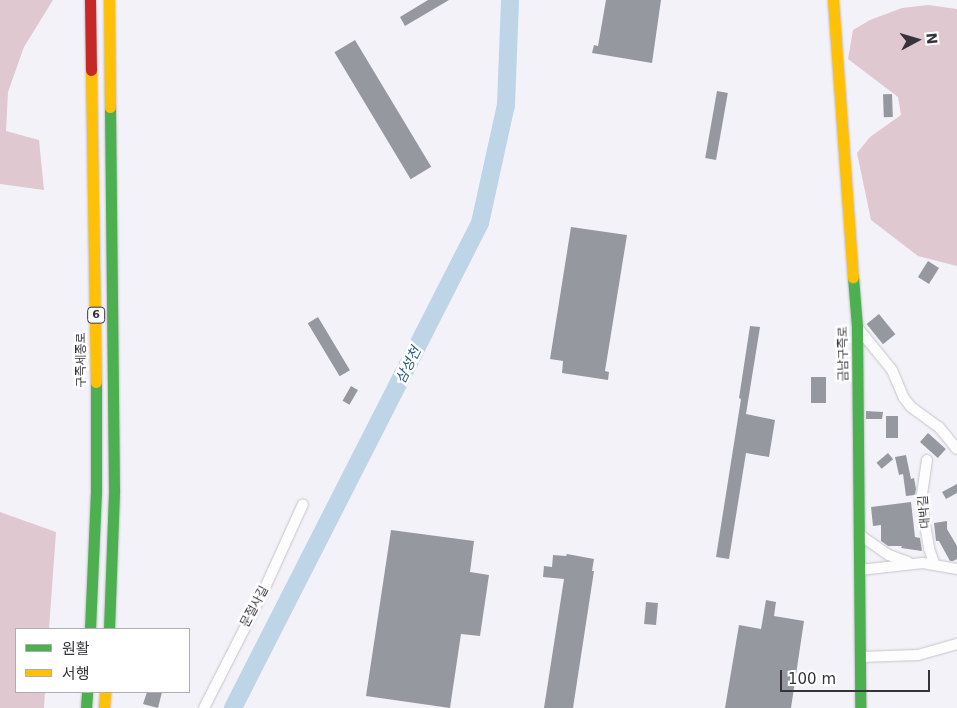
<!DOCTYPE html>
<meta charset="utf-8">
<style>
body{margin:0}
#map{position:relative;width:957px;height:708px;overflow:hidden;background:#f4f2f9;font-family:"DejaVu Sans","Noto Sans KR",sans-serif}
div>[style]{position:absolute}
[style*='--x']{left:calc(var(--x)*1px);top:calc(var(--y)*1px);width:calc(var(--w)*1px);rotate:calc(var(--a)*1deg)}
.forest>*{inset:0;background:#dfc8d0}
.river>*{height:18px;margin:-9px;padding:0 9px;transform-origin:9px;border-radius:9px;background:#bdd5e6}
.building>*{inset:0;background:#9698a0;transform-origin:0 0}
.roads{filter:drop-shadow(0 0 1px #c6c4cb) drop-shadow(0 0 1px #c6c4cb)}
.street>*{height:10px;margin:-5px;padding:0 5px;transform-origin:5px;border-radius:5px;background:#fdfdfe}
.fast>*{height:11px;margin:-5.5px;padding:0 5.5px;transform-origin:5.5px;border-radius:5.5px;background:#4caf50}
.slow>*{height:11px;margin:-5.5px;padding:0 5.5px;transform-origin:5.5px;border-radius:5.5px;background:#ffc107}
.jam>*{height:11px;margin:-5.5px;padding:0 5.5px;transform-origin:5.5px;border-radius:5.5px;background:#c62828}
span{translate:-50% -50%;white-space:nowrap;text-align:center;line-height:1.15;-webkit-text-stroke:5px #fff;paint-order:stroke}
.shield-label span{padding:1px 4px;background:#fff;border:1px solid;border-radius:4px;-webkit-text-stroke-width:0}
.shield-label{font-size:11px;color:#36333b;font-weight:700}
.street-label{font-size:12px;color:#36333b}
.water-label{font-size:14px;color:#215b7a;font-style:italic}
.legend{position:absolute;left:15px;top:628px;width:175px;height:65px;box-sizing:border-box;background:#fff;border:1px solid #afadb1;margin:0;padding:6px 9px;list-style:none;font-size:15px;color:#36333b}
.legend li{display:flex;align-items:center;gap:10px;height:25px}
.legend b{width:25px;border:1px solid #afadb1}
.north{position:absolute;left:892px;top:15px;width:50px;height:50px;-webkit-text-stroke:4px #fff;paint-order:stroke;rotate:84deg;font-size:14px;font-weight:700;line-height:20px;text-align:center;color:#36333b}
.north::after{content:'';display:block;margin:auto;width:18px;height:22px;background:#36333b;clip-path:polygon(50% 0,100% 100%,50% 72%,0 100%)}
.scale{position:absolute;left:780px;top:670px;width:150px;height:22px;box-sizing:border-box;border:2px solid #36333b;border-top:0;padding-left:6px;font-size:15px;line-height:18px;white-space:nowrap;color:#36333b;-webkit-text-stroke:4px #fff;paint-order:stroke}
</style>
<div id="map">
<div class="forest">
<i style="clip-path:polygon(0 0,53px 0,24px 47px,8px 92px,6px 131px,39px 140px,44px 190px,0 184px)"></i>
<i style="clip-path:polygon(928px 5px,957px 9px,957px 266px,918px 256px,871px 220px,857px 153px,870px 137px,901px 115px,898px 97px,848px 59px,853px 30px,870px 20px,902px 8px)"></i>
<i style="clip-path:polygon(0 512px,56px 532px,49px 629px,16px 629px,16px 692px,45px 692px,44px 708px,0 708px)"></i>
</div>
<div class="river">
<i style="--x:233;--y:708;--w:544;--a:-63.01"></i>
<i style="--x:480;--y:223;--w:121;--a:-77.6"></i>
<i style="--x:506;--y:105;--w:105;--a:-87.8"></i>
</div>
<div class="building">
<i style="clip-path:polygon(428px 0,449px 0,405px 26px,400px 17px)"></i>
<i style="clip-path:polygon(606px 0,661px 0,652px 63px,592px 53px,594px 45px,598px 46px)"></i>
<i style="left:355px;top:40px;width:148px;height:24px;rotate:59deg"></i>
<i style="left:717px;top:91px;width:11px;height:68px;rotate:10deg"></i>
<i style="left:892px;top:94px;width:23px;height:9px;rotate:88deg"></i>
<i style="clip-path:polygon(571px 227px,627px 235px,605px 371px,609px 372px,608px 380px,562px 373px,563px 361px,550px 359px)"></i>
<i style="left:928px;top:261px;width:13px;height:19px;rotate:32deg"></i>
<i style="left:879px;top:314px;width:26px;height:16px;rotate:51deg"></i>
<i style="left:318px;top:317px;width:62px;height:12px;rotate:59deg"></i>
<i style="clip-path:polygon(750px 326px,760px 327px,746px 414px,775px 420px,769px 457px,746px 453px,729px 559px,716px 557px,741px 399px,739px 398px)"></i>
<i style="left:811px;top:377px;width:15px;height:26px"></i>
<i style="left:351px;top:386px;width:8px;height:17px;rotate:30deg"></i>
<i style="clip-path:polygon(866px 411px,883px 412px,882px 419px,866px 419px)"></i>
<i style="left:886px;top:416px;width:12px;height:22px"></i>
<i style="left:928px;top:433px;width:24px;height:12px;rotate:42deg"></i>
<i style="left:888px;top:453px;width:8px;height:15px;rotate:50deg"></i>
<i style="clip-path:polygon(906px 455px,911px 479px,914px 478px,916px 489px,915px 495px,906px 496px,903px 474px,899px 475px,895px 457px)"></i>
<i style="clip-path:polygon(957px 484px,957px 493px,946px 499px,942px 492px)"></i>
<i style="clip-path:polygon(911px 502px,915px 537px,920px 538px,922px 551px,901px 548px,902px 546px,888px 546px,881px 541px,881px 525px,873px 526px,871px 507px)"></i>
<i style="clip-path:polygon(947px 521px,947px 529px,957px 546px,957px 559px,953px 561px,950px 561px,939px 541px,936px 541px,934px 523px)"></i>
<i style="clip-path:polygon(391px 530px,474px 541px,470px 572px,489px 575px,480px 636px,461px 634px,450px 708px,366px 696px)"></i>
<i style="clip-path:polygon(567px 554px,594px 559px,592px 571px,594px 571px,573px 708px,544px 708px,564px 579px,543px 577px,544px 566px,552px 567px,553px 555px,566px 556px)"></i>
<i style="clip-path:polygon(766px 600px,776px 602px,774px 616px,804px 621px,791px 708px,725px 708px,739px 625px,761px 629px)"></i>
<i style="left:646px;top:602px;width:12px;height:22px;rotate:5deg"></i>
<i style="clip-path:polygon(147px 692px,162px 692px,158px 708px,143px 704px)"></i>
</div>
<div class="roads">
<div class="street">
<i style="--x:857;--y:327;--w:55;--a:50.9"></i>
<i style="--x:892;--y:370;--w:30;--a:67"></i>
<i style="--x:904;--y:398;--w:11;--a:52"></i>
<i style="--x:911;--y:407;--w:34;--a:36"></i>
<i style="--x:939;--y:427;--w:28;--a:51"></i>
<i style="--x:927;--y:460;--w:41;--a:98.3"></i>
<i style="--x:921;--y:501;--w:48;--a:80.3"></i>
<i style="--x:929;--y:548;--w:16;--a:72"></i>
<i style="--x:860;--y:535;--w:35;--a:35"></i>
<i style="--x:889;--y:555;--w:20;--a:20"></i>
<i style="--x:860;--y:570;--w:63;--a:-6.3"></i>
<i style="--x:923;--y:563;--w:35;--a:10"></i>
<i style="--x:860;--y:657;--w:58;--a:-2"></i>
<i style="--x:918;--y:655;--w:41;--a:-15.8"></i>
<i style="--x:204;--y:708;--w:132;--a:-63"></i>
<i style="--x:264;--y:590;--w:94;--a:-65.6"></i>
</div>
<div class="fast">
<i style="--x:853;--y:277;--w:50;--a:85.4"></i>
<i style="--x:857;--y:327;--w:381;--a:89.5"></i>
<i style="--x:90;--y:629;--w:137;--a:-87.5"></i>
<i style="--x:96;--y:492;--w:110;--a:-90"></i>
<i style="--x:109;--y:629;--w:139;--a:-87.9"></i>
<i style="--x:114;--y:490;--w:383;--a:-90.6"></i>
<i style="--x:86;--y:708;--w:16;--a:-86"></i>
</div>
<div class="slow">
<i style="--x:109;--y:0;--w:107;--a:89.5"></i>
<i style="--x:833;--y:0;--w:278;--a:85.9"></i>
<i style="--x:91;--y:70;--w:312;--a:89.1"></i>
<i style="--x:104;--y:708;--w:16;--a:-86"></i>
</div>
<div class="jam">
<i style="--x:90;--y:0;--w:70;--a:89.2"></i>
</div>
</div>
<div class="shield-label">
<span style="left:96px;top:315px">6</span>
</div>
<div class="street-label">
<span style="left:844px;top:354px;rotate:-91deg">금남구즉로</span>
<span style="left:82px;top:360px;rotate:-90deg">구즉세종로</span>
<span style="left:925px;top:512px;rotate:-95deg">대박길</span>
<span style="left:255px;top:607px;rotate:-62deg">문절사길</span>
</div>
<div class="water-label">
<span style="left:408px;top:365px;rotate:-63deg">삼성천</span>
</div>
<ul class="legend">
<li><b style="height:6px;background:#4caf50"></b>원활</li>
<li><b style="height:6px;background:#ffc107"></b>서행</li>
</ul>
<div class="north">N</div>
<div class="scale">100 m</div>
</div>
